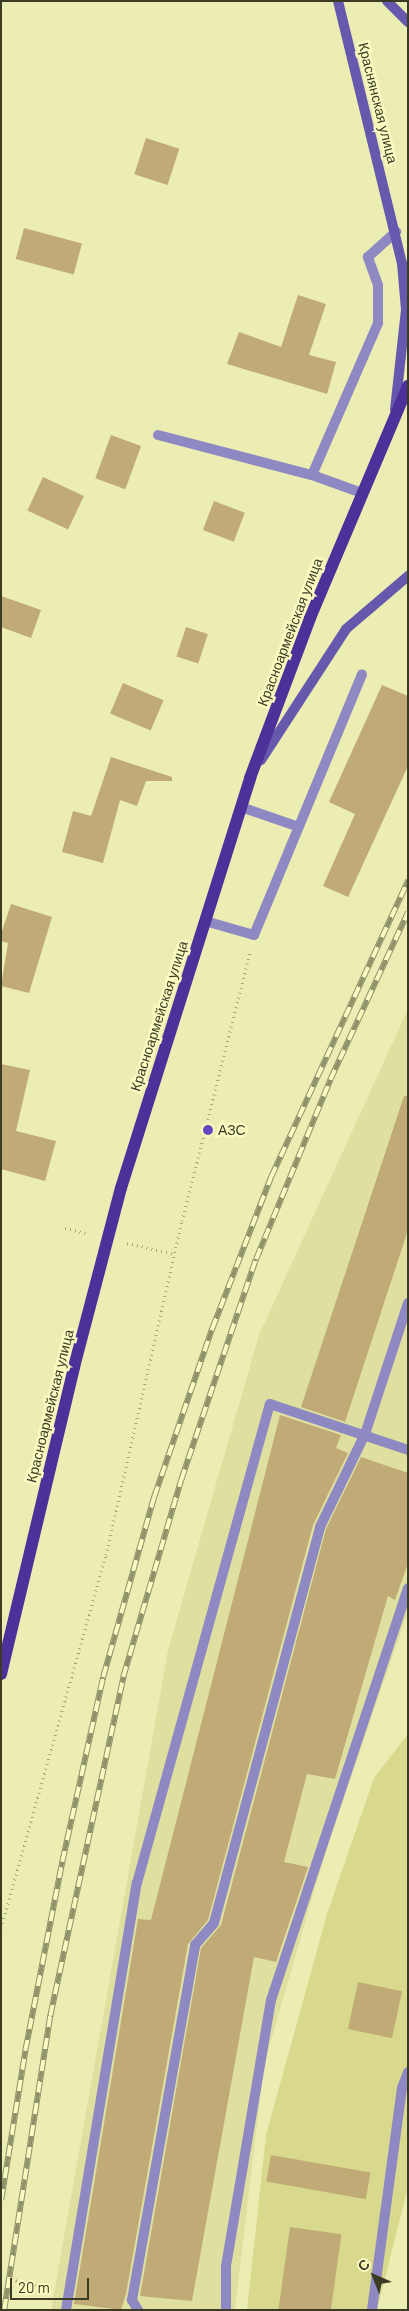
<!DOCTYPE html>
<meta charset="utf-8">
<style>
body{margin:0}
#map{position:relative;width:409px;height:2311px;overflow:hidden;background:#ebedb3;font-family:Barlow,sans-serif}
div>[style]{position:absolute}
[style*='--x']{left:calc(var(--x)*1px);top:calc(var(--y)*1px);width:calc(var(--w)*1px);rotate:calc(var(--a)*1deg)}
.built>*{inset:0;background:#dfe09f}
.green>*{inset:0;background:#d8d98d}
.building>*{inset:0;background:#c0ab76;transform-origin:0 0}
.path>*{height:3px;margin-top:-1.5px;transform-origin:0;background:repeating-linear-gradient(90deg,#a6a87c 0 1px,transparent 0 5px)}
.service>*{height:10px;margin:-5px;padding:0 5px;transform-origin:5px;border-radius:5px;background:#8e88c3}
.secondary>*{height:10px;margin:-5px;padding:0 5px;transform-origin:5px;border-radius:5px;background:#6658ad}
.primary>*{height:12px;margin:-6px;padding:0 6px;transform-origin:6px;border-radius:6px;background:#4c319b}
.rail>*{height:5.5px;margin-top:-2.75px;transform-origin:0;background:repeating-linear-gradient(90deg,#f9fac0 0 11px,#91926a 0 22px);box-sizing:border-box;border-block:1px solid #91926a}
.dots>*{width:14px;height:14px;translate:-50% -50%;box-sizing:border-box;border:2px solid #f9fac0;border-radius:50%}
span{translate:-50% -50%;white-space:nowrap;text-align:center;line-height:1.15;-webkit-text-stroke:5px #f9fac0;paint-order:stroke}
.street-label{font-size:14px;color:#3b3b25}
.poi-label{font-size:14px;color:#3b3b25}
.left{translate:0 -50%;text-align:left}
.frame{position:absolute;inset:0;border:2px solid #3b3b25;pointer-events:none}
.north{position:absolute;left:349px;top:2251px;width:50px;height:50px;-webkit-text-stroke:4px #f9fac0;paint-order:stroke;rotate:316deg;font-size:14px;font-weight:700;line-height:20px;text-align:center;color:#3b3b25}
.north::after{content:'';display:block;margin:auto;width:18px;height:22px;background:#3b3b25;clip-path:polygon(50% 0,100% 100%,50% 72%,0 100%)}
.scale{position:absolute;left:10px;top:2278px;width:79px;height:22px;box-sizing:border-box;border:2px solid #3b3b25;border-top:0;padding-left:6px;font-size:15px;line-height:18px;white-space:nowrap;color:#3b3b25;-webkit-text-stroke:4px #f9fac0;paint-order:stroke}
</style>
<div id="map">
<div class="built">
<i style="clip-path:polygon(408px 1009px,408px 1612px,327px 1847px,264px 2065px,235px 2310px,51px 2310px,168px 1650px,259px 1335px)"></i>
</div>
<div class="green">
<i style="clip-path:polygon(408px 1734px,408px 2187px,377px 2310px,247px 2310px,266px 2135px,327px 1914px,374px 1778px)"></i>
</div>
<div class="building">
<i style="left:146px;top:138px;width:35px;height:38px;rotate:18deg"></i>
<i style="left:24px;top:228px;width:60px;height:32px;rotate:15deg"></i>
<i style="clip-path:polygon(298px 295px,326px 304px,309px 355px,336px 362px,327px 394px,227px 364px,239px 332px,281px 347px)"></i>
<i style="left:111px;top:435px;width:32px;height:46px;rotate:20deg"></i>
<i style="left:43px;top:477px;width:45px;height:37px;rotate:25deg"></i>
<i style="left:214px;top:501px;width:33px;height:31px;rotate:21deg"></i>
<i style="clip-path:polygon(1px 596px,41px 610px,31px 638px,1px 627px)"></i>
<i style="left:186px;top:627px;width:23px;height:31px;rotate:18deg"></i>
<i style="left:123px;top:683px;width:44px;height:33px;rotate:23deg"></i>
<i style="clip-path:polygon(382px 685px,408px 696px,408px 766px,348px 897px,323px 886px,355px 814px,329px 802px)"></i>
<i style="clip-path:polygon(111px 757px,172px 777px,172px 781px,146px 781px,137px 806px,120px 800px,103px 863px,62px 852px,73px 811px,91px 816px)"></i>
<i style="clip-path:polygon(11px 904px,52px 917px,29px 993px,1px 986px,8px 943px,1px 941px,1px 934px)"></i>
<i style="clip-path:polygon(1px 1064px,30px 1070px,16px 1131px,56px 1141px,45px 1181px,1px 1169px)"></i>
<i style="clip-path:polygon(404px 1096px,408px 1096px,408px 1230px,345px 1422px,301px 1407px)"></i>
<i style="clip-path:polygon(280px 1415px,341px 1435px,336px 1448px,348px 1453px,313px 1525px,208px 1920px,188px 1944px,126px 2294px,121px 2310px,74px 2304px,138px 1919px,151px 1920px)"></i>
<i style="clip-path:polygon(361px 1457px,408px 1473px,408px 1563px,395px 1600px,388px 1596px,335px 1779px,307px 1774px,284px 1862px,308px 1867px,276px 1962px,254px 1957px,192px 2301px,140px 2296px,201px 1948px,221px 1925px,326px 1529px)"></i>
<i style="left:358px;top:1982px;width:45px;height:48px;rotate:12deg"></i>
<i style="left:271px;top:2155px;width:101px;height:27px;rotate:10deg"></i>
<i style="left:290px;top:2227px;width:52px;height:84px;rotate:8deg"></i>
</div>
<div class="path">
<i style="--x:65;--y:1228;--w:25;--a:14"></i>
<i style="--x:127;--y:1243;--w:48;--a:13.2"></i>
<i style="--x:1;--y:1928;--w:387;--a:-74.3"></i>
<i style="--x:106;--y:1555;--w:343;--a:-77.2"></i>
<i style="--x:182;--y:1221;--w:277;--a:-75.8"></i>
<i style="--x:1;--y:2277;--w:51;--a:12.4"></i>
</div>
<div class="service">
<i style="--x:158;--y:435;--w:159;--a:14.6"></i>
<i style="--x:362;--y:493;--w:53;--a:-160.2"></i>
<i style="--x:312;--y:475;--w:166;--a:-66.5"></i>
<i style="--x:378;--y:323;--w:38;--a:-90"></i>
<i style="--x:378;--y:285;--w:30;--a:-110"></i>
<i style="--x:368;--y:257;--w:38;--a:-42"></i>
<i style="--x:241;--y:807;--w:61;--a:19"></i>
<i style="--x:205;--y:921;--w:51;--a:15.9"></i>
<i style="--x:254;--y:935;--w:282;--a:-67.5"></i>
<i style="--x:66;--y:2310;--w:433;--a:-80.6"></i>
<i style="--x:137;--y:1883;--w:497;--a:-74.5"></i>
<i style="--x:270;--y:1404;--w:145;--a:18.4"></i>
<i style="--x:138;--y:2310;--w:12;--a:-121"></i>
<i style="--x:132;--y:2300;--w:361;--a:-79.9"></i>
<i style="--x:195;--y:1945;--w:29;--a:-49"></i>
<i style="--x:214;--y:1923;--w:410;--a:-75"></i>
<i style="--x:320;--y:1527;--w:103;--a:-64.2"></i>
<i style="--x:365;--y:1434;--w:138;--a:-71.8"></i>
<i style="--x:226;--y:2310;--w:44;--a:-90"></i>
<i style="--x:226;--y:2266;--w:270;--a:-80.4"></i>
<i style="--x:271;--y:2000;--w:434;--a:-71.6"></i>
<i style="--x:372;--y:2310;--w:224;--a:-82.3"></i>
<i style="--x:402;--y:2088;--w:17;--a:-69"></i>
</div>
<div class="secondary">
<i style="--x:338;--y:1;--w:270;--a:76.3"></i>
<i style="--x:402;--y:263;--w:47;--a:85.1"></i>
<i style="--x:406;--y:310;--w:100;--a:96.3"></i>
<i style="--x:387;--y:1;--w:30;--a:45"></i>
<i style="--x:261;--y:760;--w:156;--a:-57"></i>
<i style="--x:346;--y:629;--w:82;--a:-40.5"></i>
</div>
<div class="primary">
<i style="--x:1;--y:1674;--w:316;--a:-76.6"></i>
<i style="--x:74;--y:1367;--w:185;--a:-75.3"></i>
<i style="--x:121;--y:1188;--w:430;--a:-72.5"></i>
<i style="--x:250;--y:778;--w:171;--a:-69.4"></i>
<i style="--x:310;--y:618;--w:252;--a:-67.1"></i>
</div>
<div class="rail">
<i style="--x:1;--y:2200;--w:151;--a:-80.8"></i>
<i style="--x:25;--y:2051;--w:193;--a:-78.9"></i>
<i style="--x:62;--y:1862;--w:189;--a:-77.5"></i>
<i style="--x:103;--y:1677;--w:187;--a:-74.2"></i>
<i style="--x:154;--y:1497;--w:178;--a:-71"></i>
<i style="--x:212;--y:1329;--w:163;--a:-68.8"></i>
<i style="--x:271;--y:1177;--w:327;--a:-65.2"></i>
<i style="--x:4;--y:2310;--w:298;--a:-81.1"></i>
<i style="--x:50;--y:2016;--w:347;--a:-77.8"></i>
<i style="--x:123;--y:1677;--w:205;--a:-73.6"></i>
<i style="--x:181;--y:1480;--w:233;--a:-71.3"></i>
<i style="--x:256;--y:1259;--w:194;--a:-67.5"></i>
<i style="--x:330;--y:1080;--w:185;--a:-65.1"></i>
</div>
<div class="dots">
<i style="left:208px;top:1130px;background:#6246bf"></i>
</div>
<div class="street-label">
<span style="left:378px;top:103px;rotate:76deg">Краснянская улица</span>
<span style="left:290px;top:632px;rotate:-69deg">Красноармейская улица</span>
<span style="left:159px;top:1016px;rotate:-72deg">Красноармейская улица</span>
<span style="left:50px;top:1406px;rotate:-76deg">Красноармейская улица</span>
</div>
<div class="poi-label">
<span class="left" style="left:218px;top:1130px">АЗС</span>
</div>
<div class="frame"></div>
<div class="north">С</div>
<div class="scale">20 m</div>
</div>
